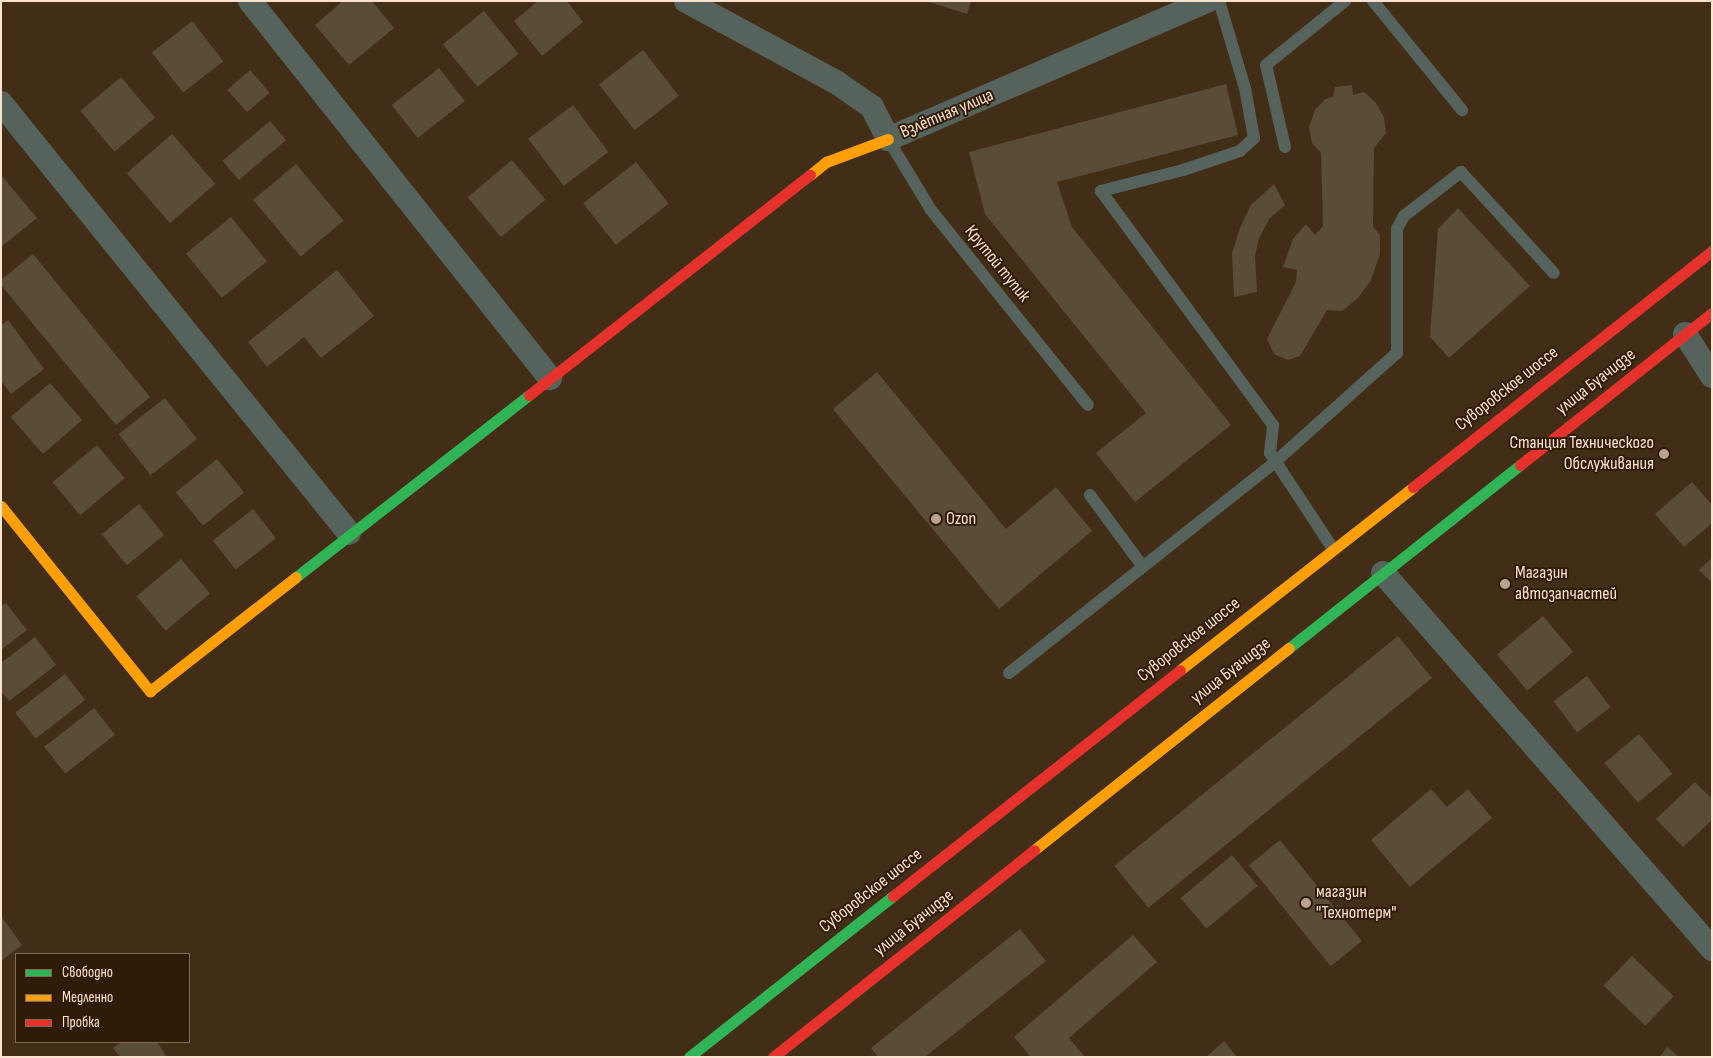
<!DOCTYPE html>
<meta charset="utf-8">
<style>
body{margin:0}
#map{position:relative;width:1713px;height:1058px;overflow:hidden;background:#422e17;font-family:"Sofia Sans Condensed",sans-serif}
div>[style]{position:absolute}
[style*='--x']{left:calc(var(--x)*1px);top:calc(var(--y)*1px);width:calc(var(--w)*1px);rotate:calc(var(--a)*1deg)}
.building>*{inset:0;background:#5b4c38;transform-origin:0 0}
.lane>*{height:12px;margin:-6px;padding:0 6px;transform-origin:6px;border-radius:6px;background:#56635d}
.street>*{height:24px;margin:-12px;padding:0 12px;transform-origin:12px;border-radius:12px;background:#56635d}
.fast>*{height:11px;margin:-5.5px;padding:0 5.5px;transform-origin:5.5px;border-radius:5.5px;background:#30b455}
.slow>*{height:11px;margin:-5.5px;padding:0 5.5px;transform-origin:5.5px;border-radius:5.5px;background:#ff9f0a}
.jam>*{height:11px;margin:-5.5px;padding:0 5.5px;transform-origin:5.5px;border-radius:5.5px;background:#e5322d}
.dots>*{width:14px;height:14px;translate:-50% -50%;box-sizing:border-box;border:2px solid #301b06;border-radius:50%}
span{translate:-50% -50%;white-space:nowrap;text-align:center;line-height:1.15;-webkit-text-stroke:4px #301b06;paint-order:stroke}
.street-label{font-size:18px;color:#fce3cf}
.poi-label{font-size:18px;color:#fce3cf}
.right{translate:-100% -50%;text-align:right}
.left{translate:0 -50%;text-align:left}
.frame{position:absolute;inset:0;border:2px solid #fce3cf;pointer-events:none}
.legend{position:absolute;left:15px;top:953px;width:175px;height:90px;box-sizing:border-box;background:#301b06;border:1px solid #826b56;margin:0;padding:6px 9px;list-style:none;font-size:15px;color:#fce3cf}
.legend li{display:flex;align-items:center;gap:10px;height:25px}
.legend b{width:25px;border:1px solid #826b56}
</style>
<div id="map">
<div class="building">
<i style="clip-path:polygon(343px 1px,372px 1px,394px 28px,349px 65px,315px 25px)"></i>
<i style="clip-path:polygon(538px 1px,567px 1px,583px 22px,542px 56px,514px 21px)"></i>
<i style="clip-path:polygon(926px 1px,971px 1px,967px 14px)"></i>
<i style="left:484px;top:11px;width:55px;height:53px;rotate:51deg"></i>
<i style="left:192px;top:21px;width:51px;height:51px;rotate:52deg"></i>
<i style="left:643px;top:50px;width:58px;height:56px;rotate:52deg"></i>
<i style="left:439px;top:68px;width:42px;height:60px;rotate:52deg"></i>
<i style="left:250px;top:70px;width:30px;height:30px;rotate:49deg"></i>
<i style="left:121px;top:77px;width:53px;height:53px;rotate:50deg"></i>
<i style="clip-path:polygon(1226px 84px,1238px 135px,1057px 182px,1072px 227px,1231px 425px,1135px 502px,1096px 453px,1146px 413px,985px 214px,969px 152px)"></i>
<i style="clip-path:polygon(1352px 85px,1353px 95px,1364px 92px,1376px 103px,1384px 117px,1386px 133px,1374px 148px,1373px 227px,1380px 235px,1380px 254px,1371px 280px,1358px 298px,1342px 311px,1327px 310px,1300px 356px,1288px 360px,1274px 354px,1267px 339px,1296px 282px,1297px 270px,1283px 267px,1293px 239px,1306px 224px,1315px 235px,1323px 226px,1321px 153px,1312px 143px,1309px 127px,1315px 110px,1325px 99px,1333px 97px,1335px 87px)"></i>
<i style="left:573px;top:105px;width:59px;height:56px;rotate:53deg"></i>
<i style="left:270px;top:121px;width:25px;height:62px;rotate:50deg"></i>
<i style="left:172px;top:134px;width:66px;height:60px;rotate:49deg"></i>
<i style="left:512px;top:160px;width:52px;height:58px;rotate:50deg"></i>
<i style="left:636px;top:162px;width:53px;height:67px;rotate:52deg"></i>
<i style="left:296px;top:164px;width:74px;height:56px;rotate:50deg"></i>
<i style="clip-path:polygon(1px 175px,37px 218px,1px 247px)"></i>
<i style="clip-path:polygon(1274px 184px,1285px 205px,1270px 218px,1259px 238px,1255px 256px,1257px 292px,1234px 297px,1232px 253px,1240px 228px,1251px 205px)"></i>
<i style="clip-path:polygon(1458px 208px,1530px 286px,1449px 358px,1430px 337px,1438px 229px)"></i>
<i style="left:231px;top:217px;width:57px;height:58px;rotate:51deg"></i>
<i style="clip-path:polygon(33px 254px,150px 397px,116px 425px,1px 285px,1px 280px)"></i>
<i style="clip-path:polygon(337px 270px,374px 316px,321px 358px,304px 337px,267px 367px,248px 342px)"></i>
<i style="clip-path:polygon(8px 320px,44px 369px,11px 394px,1px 381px,1px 325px)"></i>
<i style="clip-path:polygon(877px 372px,1006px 529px,1056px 487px,1092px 531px,999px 609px,833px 409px)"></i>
<i style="left:50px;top:383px;width:49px;height:52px;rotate:49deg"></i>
<i style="left:165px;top:398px;width:52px;height:59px;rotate:52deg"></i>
<i style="left:97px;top:445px;width:43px;height:58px;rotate:50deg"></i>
<i style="left:217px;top:459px;width:43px;height:53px;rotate:51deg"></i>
<i style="clip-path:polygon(1692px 482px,1712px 505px,1712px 523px,1684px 547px,1655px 514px)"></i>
<i style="left:139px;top:504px;width:40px;height:48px;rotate:51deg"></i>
<i style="left:253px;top:509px;width:37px;height:51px;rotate:52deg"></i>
<i style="clip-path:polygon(1712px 558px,1712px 583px,1699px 570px)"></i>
<i style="left:181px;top:559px;width:45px;height:58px;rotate:50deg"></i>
<i style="clip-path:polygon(6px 603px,27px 630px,1px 650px,1px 606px)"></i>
<i style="left:1543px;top:616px;width:47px;height:60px;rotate:50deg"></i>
<i style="left:1398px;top:636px;width:54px;height:365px;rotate:51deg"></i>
<i style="clip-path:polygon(35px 637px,56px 665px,9px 701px,1px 691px,1px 663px)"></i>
<i style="left:65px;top:674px;width:33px;height:63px;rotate:52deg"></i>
<i style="left:1587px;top:676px;width:39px;height:42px;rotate:53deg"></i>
<i style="left:94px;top:708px;width:34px;height:63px;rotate:52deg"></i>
<i style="left:1639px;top:734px;width:52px;height:45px;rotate:50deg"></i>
<i style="clip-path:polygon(1695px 782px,1712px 799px,1712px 820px,1683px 847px,1656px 819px)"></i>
<i style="clip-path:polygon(1431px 789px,1447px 807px,1468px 789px,1492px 818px,1410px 887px,1371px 840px)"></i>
<i style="left:1280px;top:840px;width:130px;height:40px;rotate:51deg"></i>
<i style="left:1232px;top:855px;width:40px;height:67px;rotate:50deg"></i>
<i style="clip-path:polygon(1px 916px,22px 945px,1px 961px)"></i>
<i style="clip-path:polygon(1020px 929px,1046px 961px,925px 1057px,878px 1057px,871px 1048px)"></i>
<i style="clip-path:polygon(1133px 935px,1157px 962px,1069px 1038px,1085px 1057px,1031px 1057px,1014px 1037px)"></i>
<i style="left:1632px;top:956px;width:58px;height:41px;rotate:44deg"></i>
<i style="clip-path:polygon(1224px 1041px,1237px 1057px,1206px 1057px)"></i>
<i style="clip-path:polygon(121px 1042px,157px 1042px,167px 1057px,120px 1057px,113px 1048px)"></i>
<i style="clip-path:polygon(1667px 1047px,1679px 1057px,1660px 1057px)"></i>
</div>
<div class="lane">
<i style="--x:1219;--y:1;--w:91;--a:73.4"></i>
<i style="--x:1245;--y:88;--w:51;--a:79.8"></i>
<i style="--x:1254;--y:138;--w:19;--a:137"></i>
<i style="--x:1240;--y:151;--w:60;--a:161.6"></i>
<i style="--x:1183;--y:170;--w:85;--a:165.6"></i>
<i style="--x:1101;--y:191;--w:290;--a:53.7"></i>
<i style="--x:1273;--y:425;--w:28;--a:96"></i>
<i style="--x:1270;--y:453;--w:115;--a:56.7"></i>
<i style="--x:1373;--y:1;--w:141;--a:50.8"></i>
<i style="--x:888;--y:139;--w:83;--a:58.8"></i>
<i style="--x:931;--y:210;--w:250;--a:51.2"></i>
<i style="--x:1285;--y:147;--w:84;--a:-103"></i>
<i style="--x:1266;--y:65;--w:102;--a:-39"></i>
<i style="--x:1090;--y:495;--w:89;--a:53.6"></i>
<i style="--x:1009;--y:673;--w:341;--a:-38.4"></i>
<i style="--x:1276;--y:461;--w:162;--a:-41.8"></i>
<i style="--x:1397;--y:353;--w:124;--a:-90"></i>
<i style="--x:1397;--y:229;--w:15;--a:-62"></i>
<i style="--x:1404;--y:216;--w:72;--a:-37.7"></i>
<i style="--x:1461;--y:172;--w:137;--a:47.4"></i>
</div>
<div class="street">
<i style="--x:250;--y:1;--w:482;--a:51.5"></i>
<i style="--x:686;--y:1;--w:170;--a:28.4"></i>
<i style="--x:836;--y:82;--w:44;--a:34.8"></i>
<i style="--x:872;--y:107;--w:36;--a:63"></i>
<i style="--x:888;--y:139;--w:348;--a:-23.4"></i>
<i style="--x:1;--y:103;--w:553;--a:51.02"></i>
<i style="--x:1685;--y:334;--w:50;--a:57.3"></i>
<i style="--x:1383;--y:573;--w:500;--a:48.8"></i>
</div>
<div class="fast">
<i style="--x:296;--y:577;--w:296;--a:-38"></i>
<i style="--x:1289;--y:648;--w:295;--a:-38.4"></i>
<i style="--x:689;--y:1057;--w:260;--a:-38.3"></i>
</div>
<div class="slow">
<i style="--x:810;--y:175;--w:21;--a:-39"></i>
<i style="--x:826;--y:162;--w:66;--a:-20.4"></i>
<i style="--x:1;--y:506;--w:238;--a:51.2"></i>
<i style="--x:150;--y:691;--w:185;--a:-38"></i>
<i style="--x:1180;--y:670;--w:296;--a:-38.1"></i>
<i style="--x:1034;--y:850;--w:325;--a:-38.4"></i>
</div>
<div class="jam">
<i style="--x:529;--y:395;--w:357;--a:-38.1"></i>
<i style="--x:1520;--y:465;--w:245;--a:-38.4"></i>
<i style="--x:1413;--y:487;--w:381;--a:-38.3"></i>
<i style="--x:893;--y:896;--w:365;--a:-38.2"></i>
<i style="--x:773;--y:1057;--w:333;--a:-38.4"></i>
</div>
<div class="dots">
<i style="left:1664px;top:454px;background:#bba48f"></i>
<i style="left:936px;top:519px;background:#bba48f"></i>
<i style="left:1505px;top:584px;background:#bba48f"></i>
<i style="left:1306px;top:903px;background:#bba48f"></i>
</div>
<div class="street-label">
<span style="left:947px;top:114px;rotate:-23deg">Взлётная улица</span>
<span style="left:997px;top:264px;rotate:51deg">Крутой тупик</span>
<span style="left:1596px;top:382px;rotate:-38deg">улица Буачидзе</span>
<span style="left:1507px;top:389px;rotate:-38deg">Суворовское шоссе</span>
<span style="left:1189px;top:640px;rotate:-38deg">Суворовское шоссе</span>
<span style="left:1231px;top:671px;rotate:-38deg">улица Буачидзе</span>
<span style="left:871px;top:891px;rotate:-38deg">Суворовское шоссе</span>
<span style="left:914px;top:923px;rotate:-38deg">улица Буачидзе</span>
</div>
<div class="poi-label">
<span class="right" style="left:1654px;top:454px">Станция Технического<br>Обслуживания</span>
<span class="left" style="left:946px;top:519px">Ozon</span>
<span class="left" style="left:1515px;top:584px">Магазин<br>автозапчастей</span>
<span class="left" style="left:1316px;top:903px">магазин<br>"Технотерм"</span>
</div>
<div class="frame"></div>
<ul class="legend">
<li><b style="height:6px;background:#30b455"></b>Свободно</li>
<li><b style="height:6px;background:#ff9f0a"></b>Медленно</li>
<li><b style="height:6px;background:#e5322d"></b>Пробка</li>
</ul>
</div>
